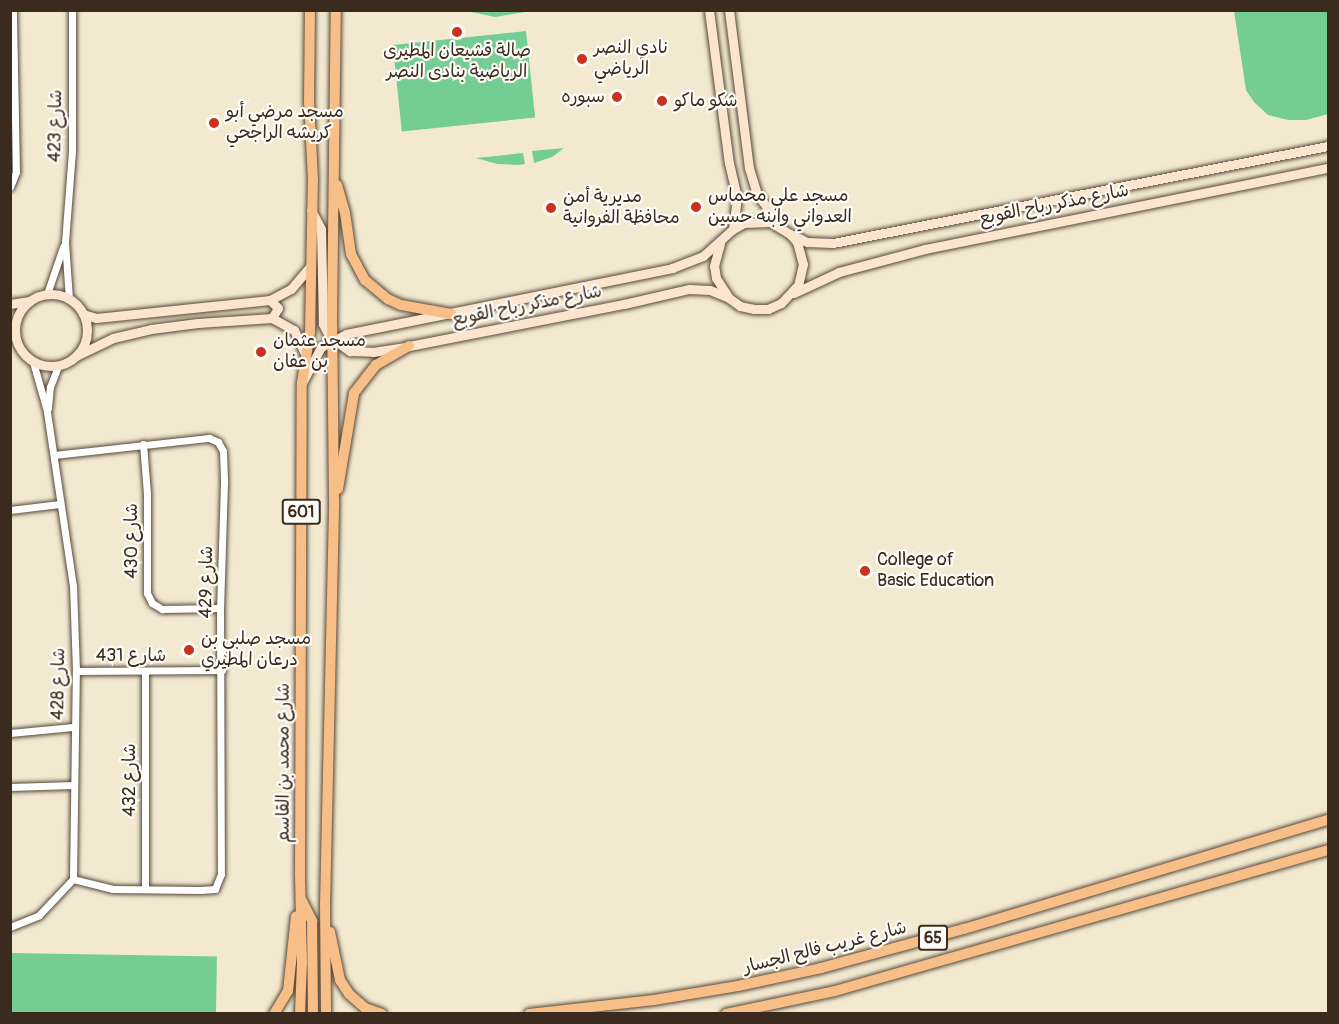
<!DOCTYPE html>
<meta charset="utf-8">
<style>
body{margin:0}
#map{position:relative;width:1339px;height:1024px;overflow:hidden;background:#f2e9d0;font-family:Pangolin,"Playpen Sans Arabic",sans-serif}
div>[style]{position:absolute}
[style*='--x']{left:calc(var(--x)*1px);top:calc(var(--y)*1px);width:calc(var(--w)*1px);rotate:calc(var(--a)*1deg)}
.green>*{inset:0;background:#74ce94;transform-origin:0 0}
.roads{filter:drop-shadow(0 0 2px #564739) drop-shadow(0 0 2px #564739)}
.street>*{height:7px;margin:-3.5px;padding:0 3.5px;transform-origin:3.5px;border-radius:3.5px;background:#fff}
.secondary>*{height:9px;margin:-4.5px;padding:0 4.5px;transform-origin:4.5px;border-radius:4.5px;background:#fce5cf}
.secondary>.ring{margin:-4.5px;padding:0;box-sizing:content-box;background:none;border:9px solid #fce5cf;border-radius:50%}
.primary>*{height:10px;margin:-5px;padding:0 5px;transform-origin:5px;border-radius:5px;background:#f7be87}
.dots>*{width:16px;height:16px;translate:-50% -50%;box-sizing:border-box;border:3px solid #fdfcf7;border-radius:50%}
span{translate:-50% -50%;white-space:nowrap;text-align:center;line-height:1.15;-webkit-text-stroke:4.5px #fdfcf7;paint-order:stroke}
.shield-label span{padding:2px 4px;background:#fdfcf7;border:2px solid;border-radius:4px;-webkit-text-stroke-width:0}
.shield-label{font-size:16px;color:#3b2a1e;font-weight:700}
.poi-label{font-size:18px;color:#3b2a1e}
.left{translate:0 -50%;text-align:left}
.right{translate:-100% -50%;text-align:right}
.street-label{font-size:18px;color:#3b2a1e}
.frame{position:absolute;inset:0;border:12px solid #3b2a1e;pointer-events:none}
</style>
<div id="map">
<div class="green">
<i style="clip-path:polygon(467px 11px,531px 11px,495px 17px)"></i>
<i style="clip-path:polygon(1234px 11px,1328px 11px,1328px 114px,1306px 120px,1288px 120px,1268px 115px,1254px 102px,1246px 90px)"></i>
<i style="left:526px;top:31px;width:87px;height:134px;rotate:84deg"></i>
<i style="clip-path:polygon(564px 148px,552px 157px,534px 163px,532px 151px)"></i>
<i style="clip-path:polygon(523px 153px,525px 164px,518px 165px,497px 164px,476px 158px)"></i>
<i style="left:11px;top:953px;width:206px;height:60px;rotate:1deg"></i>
</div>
<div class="roads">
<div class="street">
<i style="--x:10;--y:187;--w:16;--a:-68"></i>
<i style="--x:16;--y:172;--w:162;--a:-91.1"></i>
<i style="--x:47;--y:294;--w:50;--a:-71.2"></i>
<i style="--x:69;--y:299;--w:57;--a:-94"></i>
<i style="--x:65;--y:242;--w:91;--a:-85.6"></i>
<i style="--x:72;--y:151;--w:141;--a:-90"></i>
<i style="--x:48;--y:408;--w:21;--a:-85"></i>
<i style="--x:50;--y:387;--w:22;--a:-69"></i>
<i style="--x:143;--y:444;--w:50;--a:85.4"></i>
<i style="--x:147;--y:494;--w:99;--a:90"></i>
<i style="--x:147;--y:593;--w:11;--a:63"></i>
<i style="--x:152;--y:603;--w:12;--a:31"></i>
<i style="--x:162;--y:609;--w:58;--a:-1"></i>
<i style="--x:54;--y:455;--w:156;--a:-6.3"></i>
<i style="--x:209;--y:438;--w:10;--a:24"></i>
<i style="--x:218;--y:442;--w:10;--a:61"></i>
<i style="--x:223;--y:451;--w:32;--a:88"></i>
<i style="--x:224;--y:483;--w:125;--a:91.8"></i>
<i style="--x:220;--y:608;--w:266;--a:89.8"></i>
<i style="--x:221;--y:874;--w:16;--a:112"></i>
<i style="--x:215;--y:889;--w:15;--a:176"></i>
<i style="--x:200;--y:890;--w:87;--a:-179.3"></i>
<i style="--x:113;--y:889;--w:41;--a:-166"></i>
<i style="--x:10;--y:510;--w:50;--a:-6.8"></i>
<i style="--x:76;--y:671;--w:146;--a:-0.4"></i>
<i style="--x:10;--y:733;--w:63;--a:-5.4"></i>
<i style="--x:10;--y:787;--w:64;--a:-1.8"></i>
<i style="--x:145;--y:889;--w:218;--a:-90"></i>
<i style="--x:10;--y:927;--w:31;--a:-22"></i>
<i style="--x:39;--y:915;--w:50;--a:-46.6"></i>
<i style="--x:73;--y:879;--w:208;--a:-89.2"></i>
<i style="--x:76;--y:671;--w:85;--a:-92"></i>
<i style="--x:73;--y:586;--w:177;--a:-98.5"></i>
<i style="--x:47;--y:411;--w:51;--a:-105.9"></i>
</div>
<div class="secondary">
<i style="--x:709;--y:10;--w:154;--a:82.6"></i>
<i style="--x:729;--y:163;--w:35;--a:77"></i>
<i style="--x:737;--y:197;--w:32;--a:97"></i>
<i style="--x:729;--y:10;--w:159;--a:82.8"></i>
<i style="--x:749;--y:168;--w:27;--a:73"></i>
<i style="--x:757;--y:194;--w:39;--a:53"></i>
<i style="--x:311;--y:210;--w:21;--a:62"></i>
<i style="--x:321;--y:229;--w:95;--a:88.8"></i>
<i style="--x:323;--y:324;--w:13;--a:63"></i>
<i style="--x:329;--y:336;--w:26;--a:36"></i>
<i style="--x:350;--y:351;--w:23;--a:2"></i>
<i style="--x:373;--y:352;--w:36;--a:-9"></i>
<i style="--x:409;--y:346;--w:219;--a:-11.1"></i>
<i style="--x:624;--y:304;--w:67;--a:-13"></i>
<i style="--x:689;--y:289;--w:21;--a:3"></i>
<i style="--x:710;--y:290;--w:18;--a:22"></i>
<i style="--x:793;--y:235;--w:16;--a:27"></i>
<i style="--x:807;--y:242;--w:26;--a:2"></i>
<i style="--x:833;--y:243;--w:504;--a:-11.09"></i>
<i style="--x:794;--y:293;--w:50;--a:-25"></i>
<i style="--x:839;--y:272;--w:89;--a:-15"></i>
<i style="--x:925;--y:249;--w:411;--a:-11.4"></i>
<i class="ring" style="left:15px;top:294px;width:63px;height:63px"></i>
<i style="--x:270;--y:300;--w:11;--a:45"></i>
<i style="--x:278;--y:308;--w:12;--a:121"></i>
<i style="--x:10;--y:304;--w:20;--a:-9"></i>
<i style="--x:83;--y:314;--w:14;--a:17"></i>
<i style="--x:96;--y:318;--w:175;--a:-5.9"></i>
<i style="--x:270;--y:300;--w:24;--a:-28"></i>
<i style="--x:291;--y:289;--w:30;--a:-50"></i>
<i style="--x:76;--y:356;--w:41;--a:-25.9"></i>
<i style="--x:113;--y:338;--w:39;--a:-13"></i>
<i style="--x:151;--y:329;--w:47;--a:-7.3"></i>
<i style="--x:198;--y:323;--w:74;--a:-3.9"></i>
<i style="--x:272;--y:318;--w:25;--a:29"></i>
<i style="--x:294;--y:330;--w:26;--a:65"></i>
<i style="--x:302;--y:383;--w:41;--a:-62.2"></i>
<i style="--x:321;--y:347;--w:28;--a:-27"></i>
<i style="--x:346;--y:334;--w:333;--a:-11.4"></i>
<i style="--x:672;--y:268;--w:33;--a:-21"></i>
<i style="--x:703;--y:256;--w:40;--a:-42"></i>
<i style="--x:733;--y:229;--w:13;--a:-29"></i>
<i style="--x:744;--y:223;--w:26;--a:-2"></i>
<i style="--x:770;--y:222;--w:23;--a:31"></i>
<i style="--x:790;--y:234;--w:11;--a:49"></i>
<i style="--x:797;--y:242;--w:23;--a:75"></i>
<i style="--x:803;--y:264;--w:22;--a:103"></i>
<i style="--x:798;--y:285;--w:25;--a:133"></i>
<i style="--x:781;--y:303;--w:14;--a:155"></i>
<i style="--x:768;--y:309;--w:14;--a:180"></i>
<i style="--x:754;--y:309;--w:14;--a:-168"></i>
<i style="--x:740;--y:306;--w:14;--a:-144"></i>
<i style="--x:729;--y:298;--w:24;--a:-123"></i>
<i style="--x:716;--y:278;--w:12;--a:-99"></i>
<i style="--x:714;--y:266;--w:24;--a:-75"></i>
</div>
<div class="primary">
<i style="--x:337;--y:185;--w:29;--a:74"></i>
<i style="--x:345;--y:213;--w:41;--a:81.7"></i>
<i style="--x:351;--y:254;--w:30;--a:62"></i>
<i style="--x:365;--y:280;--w:30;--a:40"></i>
<i style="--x:388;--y:299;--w:14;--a:25"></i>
<i style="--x:401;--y:305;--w:51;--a:10.2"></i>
<i style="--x:338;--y:489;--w:97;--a:-80.5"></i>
<i style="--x:354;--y:393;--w:36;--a:-52"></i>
<i style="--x:376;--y:365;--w:38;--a:-30"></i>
<i style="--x:301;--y:899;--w:25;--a:63"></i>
<i style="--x:312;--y:921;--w:93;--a:89.4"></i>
<i style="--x:330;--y:932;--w:49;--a:78.2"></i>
<i style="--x:340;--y:980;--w:17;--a:57"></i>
<i style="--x:349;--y:994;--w:21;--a:41"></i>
<i style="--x:365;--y:1008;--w:18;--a:19"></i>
<i style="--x:274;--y:1014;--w:27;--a:-59"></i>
<i style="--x:288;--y:991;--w:75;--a:-83.9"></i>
<i style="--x:300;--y:1014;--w:51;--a:-87.8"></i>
<i style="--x:302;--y:963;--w:89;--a:-91.3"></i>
<i style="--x:300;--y:874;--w:491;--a:-89.8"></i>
<i style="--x:302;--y:383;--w:52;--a:-81.1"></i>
<i style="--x:310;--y:332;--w:152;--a:-88.9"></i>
<i style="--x:313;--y:180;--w:78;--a:-92.9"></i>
<i style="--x:309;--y:102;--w:92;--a:-89.4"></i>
<i style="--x:326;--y:1014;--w:108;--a:-90.5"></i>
<i style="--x:325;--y:906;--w:405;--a:-88.7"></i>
<i style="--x:334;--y:501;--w:182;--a:-90.6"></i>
<i style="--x:332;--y:319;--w:309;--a:-89.3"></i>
<i style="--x:529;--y:1014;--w:126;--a:-6.4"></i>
<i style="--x:654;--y:1000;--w:85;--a:-9.5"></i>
<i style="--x:738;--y:986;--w:85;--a:-12.2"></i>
<i style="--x:821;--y:968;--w:148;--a:-15.3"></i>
<i style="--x:964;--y:929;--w:380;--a:-16.7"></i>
<i style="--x:726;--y:1014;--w:111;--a:-11.9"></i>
<i style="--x:835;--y:991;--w:513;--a:-15.96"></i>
</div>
</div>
<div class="dots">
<i style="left:457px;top:32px;background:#c8321e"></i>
<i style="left:582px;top:59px;background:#c8321e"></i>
<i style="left:617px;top:97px;background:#c8321e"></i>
<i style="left:662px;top:101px;background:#c8321e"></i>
<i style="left:214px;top:123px;background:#c8321e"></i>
<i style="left:696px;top:207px;background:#c8321e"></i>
<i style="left:551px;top:208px;background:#c8321e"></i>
<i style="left:261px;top:352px;background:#c8321e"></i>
<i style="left:865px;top:571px;background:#c8321e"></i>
<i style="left:189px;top:650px;background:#c8321e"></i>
</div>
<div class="shield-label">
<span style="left:301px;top:512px">601</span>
<span style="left:933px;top:938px">65</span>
</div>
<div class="poi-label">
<span class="left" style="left:594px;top:59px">نادي النصر<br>الرياضي</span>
<span style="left:457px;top:62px">صالة قشيعان المطيرى<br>الرياضية بنادى النصر</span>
<span class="right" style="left:605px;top:97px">سبوره</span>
<span class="left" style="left:674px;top:101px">شكو ماكو</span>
<span class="left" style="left:226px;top:123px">مسجد مرضي أبو<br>كريشه الراجحي</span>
<span class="left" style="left:708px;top:207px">مسجد علي محماس<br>العدواني وابنه حسين</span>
<span class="left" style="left:563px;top:208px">مديرية أمن<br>محافظة الفروانية</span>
<span class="left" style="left:273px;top:352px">مسجد عثمان<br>بن عفان</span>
<span class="left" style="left:877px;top:571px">College of<br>Basic Education</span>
<span class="left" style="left:201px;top:650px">مسجد صلبي بن<br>درعان المطيري</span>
</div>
<div class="street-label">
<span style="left:56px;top:126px;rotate:-89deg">شارع 423</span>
<span style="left:1054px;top:205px;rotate:-11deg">شارع مذكر رباح القوبع</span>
<span style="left:527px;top:306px;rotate:-11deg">شارع مذكر رباح القوبع</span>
<span style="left:132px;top:541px;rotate:-90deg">شارع 430</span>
<span style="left:207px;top:582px;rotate:-89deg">شارع 429</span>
<span style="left:131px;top:656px">شارع 431</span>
<span style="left:59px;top:684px;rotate:-89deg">شارع 428</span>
<span style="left:284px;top:763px;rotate:-90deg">شارع محمد بن القاسم</span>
<span style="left:130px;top:780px;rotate:-90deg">شارع 432</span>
<span style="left:825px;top:948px;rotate:-14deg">شارع غريب فالح الجسار</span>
</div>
<div class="frame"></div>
</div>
